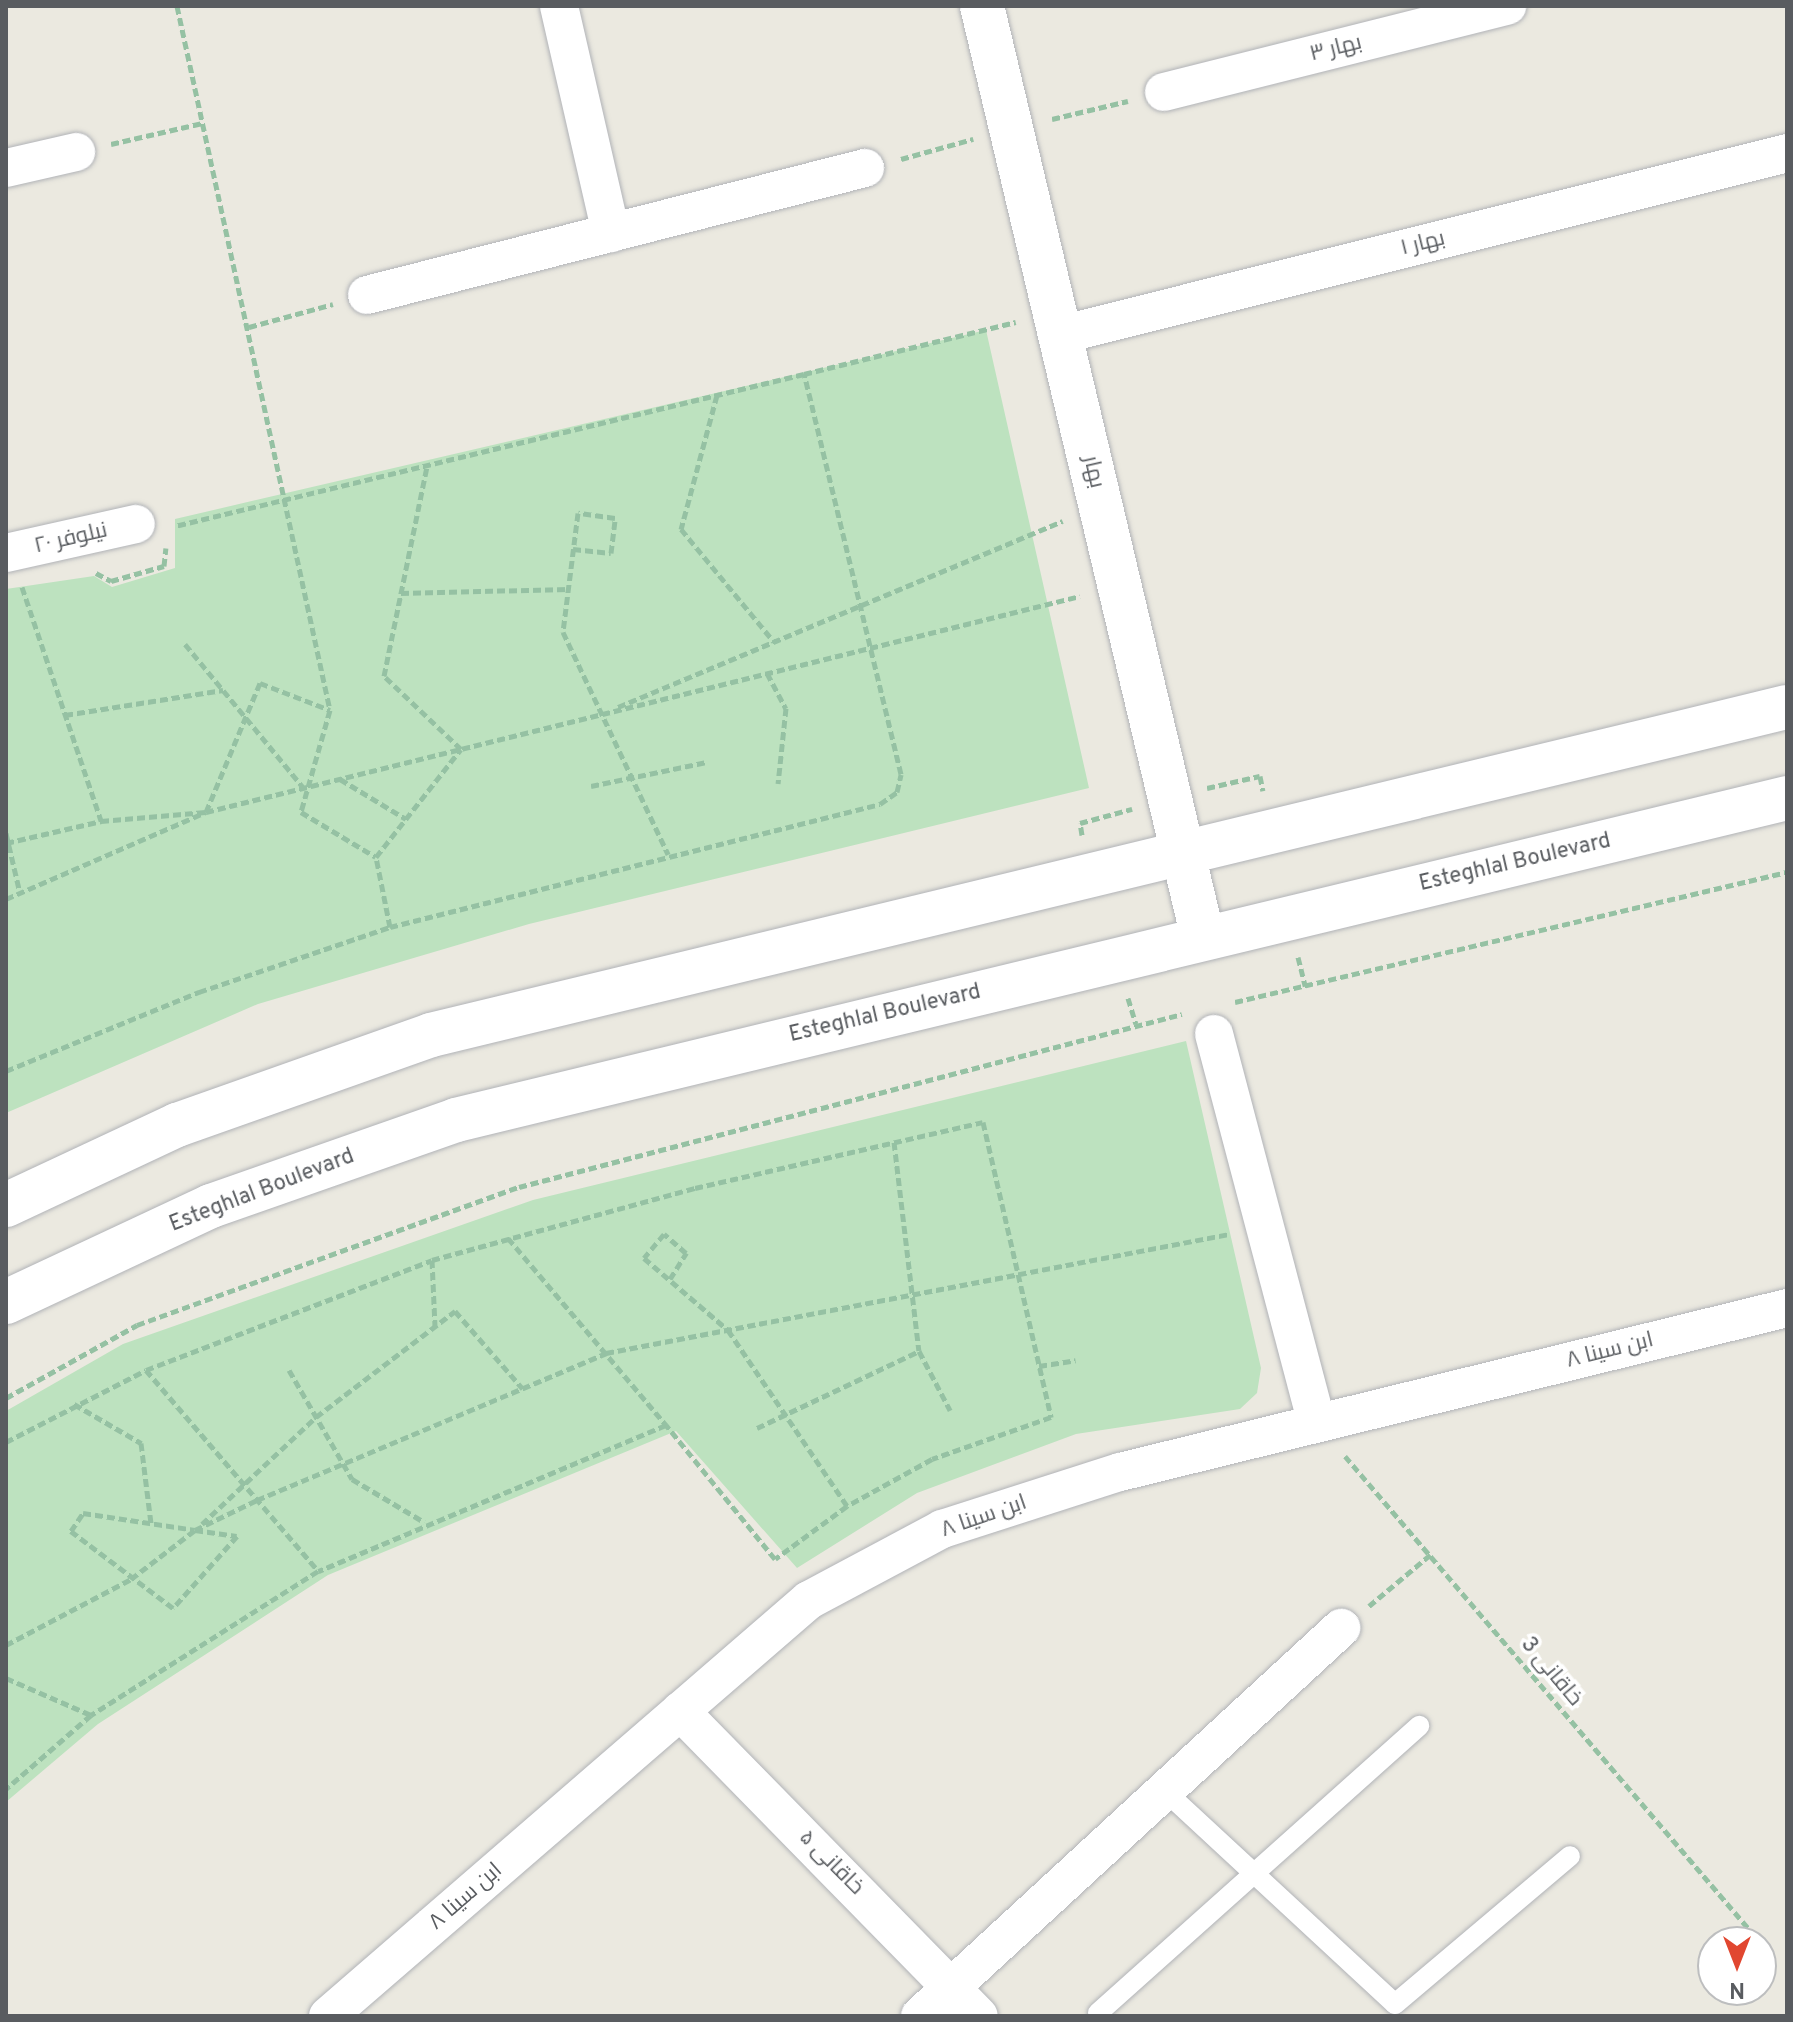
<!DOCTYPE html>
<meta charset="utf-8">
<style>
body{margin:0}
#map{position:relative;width:1793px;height:2022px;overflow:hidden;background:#ebe9e0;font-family:Overpass,Cairo,sans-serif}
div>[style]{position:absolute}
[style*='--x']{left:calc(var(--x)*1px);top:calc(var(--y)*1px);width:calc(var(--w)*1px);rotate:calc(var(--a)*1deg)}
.green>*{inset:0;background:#bde2bf}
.path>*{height:5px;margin-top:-2.5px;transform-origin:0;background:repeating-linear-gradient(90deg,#95c1a3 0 8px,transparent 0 12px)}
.roads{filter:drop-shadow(0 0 2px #b1b3b7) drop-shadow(0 0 2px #b1b3b7)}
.lane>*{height:20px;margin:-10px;padding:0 10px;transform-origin:10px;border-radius:10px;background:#fff}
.street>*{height:38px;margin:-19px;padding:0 19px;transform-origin:19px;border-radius:19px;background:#fff}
.secondary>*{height:44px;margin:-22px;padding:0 22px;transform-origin:22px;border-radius:22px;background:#fff}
span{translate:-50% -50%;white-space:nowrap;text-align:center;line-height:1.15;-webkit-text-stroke:7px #fff;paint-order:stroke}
.street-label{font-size:22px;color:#595c60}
.frame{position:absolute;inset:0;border:8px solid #595c60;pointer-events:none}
.north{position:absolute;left:1697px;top:1926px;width:80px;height:80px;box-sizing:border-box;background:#fff;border:2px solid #bdbebf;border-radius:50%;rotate:180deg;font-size:22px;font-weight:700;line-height:32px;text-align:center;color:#595c60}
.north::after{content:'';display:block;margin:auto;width:28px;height:36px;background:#e14730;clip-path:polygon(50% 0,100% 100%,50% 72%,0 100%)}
</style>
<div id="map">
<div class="green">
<i style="clip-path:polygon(986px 330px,1089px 788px,529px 924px,258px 1004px,6px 1113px,6px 589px,94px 576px,112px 587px,175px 568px,175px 519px)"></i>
<i style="clip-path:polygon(1186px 1041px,1261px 1368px,1257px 1393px,1240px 1409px,1076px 1434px,917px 1493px,797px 1568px,676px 1431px,328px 1575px,98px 1724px,6px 1802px,6px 1411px,123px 1344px,533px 1200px)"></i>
</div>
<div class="path">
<i style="--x:177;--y:6;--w:720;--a:77.74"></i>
<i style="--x:330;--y:710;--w:106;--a:105.9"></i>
<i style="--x:301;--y:812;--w:87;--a:31"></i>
<i style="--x:1052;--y:119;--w:78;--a:-13.3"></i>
<i style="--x:111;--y:144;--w:94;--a:-12.9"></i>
<i style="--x:901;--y:159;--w:75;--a:-15.5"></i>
<i style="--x:249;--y:327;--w:87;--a:-15.3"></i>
<i style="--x:804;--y:374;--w:218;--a:-13.8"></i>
<i style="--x:717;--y:395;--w:139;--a:105"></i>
<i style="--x:681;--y:529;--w:146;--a:50.5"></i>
<i style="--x:573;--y:549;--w:38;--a:6"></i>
<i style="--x:611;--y:553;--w:35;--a:-83"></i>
<i style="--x:615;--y:518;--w:37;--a:-172"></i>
<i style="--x:578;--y:513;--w:120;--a:97.2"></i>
<i style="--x:563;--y:632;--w:246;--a:64.7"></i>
<i style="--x:96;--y:573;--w:17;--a:28"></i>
<i style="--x:111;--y:581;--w:55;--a:-15.8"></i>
<i style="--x:164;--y:566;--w:18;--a:-84"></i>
<i style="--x:22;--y:587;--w:247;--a:71.3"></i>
<i style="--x:401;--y:593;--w:168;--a:-1.4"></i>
<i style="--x:185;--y:644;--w:185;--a:50.5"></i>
<i style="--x:767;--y:673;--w:40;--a:62"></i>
<i style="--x:786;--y:708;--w:76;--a:96"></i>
<i style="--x:618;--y:707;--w:482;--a:-22.7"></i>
<i style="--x:65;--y:715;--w:160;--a:-9"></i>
<i style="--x:340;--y:779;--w:77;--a:31.2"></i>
<i style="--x:591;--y:786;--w:118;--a:-11.7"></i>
<i style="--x:1207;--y:788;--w:54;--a:-12.8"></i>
<i style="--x:1260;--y:776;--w:15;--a:79"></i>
<i style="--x:6;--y:833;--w:62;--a:76.9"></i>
<i style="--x:1082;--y:835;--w:12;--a:-99"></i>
<i style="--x:1080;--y:823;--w:54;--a:-15.1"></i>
<i style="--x:6;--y:843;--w:98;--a:-13"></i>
<i style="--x:101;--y:821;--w:105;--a:-4.9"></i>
<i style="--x:206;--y:812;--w:140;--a:-67.3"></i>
<i style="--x:260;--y:683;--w:75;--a:21.1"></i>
<i style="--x:6;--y:899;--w:218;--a:-23.5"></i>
<i style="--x:206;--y:812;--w:900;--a:-13.88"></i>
<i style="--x:390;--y:927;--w:71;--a:-101.3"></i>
<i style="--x:376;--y:857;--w:137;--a:-51.8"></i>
<i style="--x:461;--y:749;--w:106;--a:-136.5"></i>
<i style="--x:384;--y:676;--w:214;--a:-78.4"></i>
<i style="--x:1298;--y:957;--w:30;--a:76"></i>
<i style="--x:1128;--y:998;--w:27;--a:73"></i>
<i style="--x:1235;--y:1002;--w:567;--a:-13.25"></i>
<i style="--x:6;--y:1071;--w:209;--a:-22.3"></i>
<i style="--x:199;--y:992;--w:202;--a:-18.8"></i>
<i style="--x:390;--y:927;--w:505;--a:-14.09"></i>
<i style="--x:880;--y:804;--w:21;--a:-35"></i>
<i style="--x:897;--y:792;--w:18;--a:-77"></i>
<i style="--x:901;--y:774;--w:412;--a:-103.6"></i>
<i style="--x:804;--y:374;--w:647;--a:166.41"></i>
<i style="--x:894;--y:1142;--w:210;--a:83.2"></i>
<i style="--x:919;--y:1351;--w:67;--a:62.3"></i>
<i style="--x:508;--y:1238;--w:245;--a:49.8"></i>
<i style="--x:432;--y:1260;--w:66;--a:87.4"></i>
<i style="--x:670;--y:1279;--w:31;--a:-58"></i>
<i style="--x:686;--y:1253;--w:29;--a:-139"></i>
<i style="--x:664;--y:1234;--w:31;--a:130"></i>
<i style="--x:644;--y:1258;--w:111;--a:40.6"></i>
<i style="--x:728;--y:1330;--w:212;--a:55.9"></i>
<i style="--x:1039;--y:1366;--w:37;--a:-9"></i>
<i style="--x:146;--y:1370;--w:265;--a:49.4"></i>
<i style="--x:289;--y:1370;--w:126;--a:60"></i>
<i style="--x:352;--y:1479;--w:84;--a:30.8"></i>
<i style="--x:6;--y:1398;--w:150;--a:-29.1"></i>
<i style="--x:137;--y:1325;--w:406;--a:-19.9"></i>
<i style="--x:519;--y:1187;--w:685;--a:-14.62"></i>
<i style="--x:74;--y:1404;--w:78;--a:30.2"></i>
<i style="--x:141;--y:1443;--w:81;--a:82.9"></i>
<i style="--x:757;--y:1428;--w:179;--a:-25.4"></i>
<i style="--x:6;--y:1442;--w:157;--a:-27.2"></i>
<i style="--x:146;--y:1370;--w:306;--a:-21"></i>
<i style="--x:432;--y:1260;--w:273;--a:-15.3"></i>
<i style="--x:695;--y:1188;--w:295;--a:-12.9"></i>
<i style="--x:983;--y:1122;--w:303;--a:77"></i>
<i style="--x:1051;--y:1417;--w:126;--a:160.6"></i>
<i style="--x:932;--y:1459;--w:97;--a:151.1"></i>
<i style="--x:847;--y:1506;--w:89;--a:143.6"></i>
<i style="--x:775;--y:1559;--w:173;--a:-129.1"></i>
<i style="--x:666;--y:1425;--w:377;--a:157.2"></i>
<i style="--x:318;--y:1571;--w:269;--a:147.6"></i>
<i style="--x:91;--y:1715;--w:113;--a:139"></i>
<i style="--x:1345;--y:1456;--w:639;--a:49.51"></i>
<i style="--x:83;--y:1513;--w:113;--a:8.6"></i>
<i style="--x:195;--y:1530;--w:42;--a:8.1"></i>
<i style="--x:237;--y:1536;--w:96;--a:131.6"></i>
<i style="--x:173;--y:1608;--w:128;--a:-143"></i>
<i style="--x:71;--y:1531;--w:22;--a:-56"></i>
<i style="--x:202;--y:1524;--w:156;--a:-43.2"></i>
<i style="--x:316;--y:1417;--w:175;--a:-37.3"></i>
<i style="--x:455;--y:1311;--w:103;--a:48.9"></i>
<i style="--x:1369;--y:1606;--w:80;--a:-39.9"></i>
<i style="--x:6;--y:1645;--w:141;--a:-27.8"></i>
<i style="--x:131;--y:1579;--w:81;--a:-37.4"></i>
<i style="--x:195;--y:1530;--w:69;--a:-25.8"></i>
<i style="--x:257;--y:1500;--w:379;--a:-22.8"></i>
<i style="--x:606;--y:1353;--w:634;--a:-10.81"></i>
<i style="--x:6;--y:1678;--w:93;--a:23.5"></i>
<i style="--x:1761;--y:1943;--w:11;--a:52"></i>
</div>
<div class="roads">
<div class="lane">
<i style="--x:1165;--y:1791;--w:313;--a:42.8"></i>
<i style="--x:1395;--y:2004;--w:229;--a:-40.2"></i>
<i style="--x:1098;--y:2013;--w:431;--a:-41.8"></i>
</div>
<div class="street">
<i style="--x:559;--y:6;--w:233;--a:77.1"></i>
<i style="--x:1164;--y:92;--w:354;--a:-14.1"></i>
<i style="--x:6;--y:168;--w:72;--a:-12.9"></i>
<i style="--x:367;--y:295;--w:514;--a:-14.31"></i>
<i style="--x:1060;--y:335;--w:749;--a:-14.05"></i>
<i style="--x:6;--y:553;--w:133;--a:-12.6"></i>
<i style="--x:1214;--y:1034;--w:402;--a:75.2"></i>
<i style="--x:680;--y:1711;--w:427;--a:45.6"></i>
<i style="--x:328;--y:2016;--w:636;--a:-40.86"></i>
<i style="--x:809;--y:1600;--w:151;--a:-28.1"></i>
<i style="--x:942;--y:1529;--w:187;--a:-17.8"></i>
<i style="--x:1120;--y:1472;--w:687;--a:-13.81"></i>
<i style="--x:920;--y:2016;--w:573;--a:-42.66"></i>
</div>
<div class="secondary">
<i style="--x:982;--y:6;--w:958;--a:76.66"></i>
<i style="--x:6;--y:1205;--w:189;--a:-25.1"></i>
<i style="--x:177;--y:1125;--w:269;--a:-19.5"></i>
<i style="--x:431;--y:1035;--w:1395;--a:-13.6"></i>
<i style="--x:6;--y:1302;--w:226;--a:-25.1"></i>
<i style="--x:211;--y:1206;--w:260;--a:-19.3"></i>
<i style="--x:456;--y:1120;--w:1369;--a:-13.6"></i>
</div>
</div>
<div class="street-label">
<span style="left:1336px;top:49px;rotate:-14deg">بهار ۳</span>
<span style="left:1423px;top:244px;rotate:-14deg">بهار ۱</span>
<span style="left:1093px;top:472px;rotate:77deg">بهار</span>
<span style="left:71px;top:539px;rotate:-13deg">نیلوفر ۲۰</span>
<span style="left:1515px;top:863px;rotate:-13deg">Esteghlal Boulevard</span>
<span style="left:885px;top:1014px;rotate:-13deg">Esteghlal Boulevard</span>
<span style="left:262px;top:1191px;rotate:-21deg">Esteghlal Boulevard</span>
<span style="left:1610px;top:1351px;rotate:-14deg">ابن سینا ۸</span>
<span style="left:984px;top:1517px;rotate:-19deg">ابن سینا ۸</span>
<span style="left:1551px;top:1672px;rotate:50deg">خاقانی 3</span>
<span style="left:831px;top:1863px;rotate:45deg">خاقانی ۵</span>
<span style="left:466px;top:1897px;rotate:-41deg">ابن سینا ۸</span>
</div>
<div class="frame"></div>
<div class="north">N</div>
</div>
